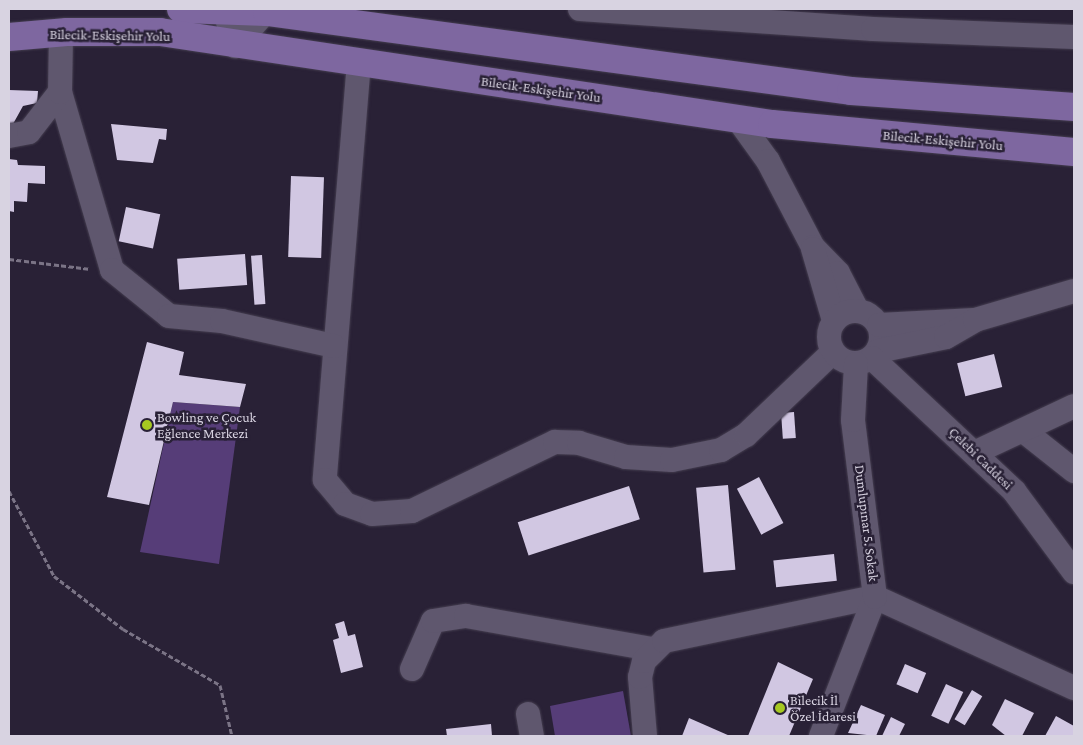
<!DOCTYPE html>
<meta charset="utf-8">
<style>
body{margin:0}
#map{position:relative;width:1083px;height:745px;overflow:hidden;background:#292136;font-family:"Crimson Pro",serif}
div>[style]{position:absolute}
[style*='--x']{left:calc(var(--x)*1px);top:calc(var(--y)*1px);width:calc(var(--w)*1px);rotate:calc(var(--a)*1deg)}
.green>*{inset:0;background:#563d78}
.building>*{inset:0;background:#d1c7e2;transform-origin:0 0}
.path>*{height:3px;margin-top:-1.5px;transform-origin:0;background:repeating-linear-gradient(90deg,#7b7486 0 5px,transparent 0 7.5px)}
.roads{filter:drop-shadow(0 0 1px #453e50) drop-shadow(0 0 1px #453e50)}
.minor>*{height:24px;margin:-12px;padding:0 12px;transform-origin:12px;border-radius:12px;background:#5f576e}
.minor>.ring{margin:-12px;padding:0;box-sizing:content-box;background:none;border:24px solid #5f576e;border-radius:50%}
.major>*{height:28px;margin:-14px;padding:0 14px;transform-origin:14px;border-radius:14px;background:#7e67a0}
.dots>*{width:14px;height:14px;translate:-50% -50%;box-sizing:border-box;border:2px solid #292136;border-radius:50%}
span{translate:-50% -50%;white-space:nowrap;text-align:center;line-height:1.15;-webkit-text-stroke:5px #292136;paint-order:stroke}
.street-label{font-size:14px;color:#d8d3e1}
.poi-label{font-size:14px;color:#d8d3e1}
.left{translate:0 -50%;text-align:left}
.frame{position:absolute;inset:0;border:10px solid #d8d3e1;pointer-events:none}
</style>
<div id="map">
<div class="green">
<i style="clip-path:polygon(173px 402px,240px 407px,219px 564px,140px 552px)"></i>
<i style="clip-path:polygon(623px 691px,631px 736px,555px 736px,550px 706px)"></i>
</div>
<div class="building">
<i style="clip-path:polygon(9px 90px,38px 91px,37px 103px,23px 106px,13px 124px,9px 124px)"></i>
<i style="clip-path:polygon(111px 124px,167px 129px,166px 140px,159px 139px,153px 163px,117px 160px)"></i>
<i style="clip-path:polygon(9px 159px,17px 160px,18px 165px,45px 166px,45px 184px,28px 183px,27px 202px,14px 201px,14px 212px,9px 211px)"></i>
<i style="left:291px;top:176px;width:33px;height:81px;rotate:2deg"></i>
<i style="left:126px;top:207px;width:35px;height:35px;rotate:12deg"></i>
<i style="left:245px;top:254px;width:31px;height:68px;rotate:86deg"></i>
<i style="left:262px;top:255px;width:49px;height:11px;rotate:86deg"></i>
<i style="clip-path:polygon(147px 342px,184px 352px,179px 375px,246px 384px,240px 407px,173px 402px,149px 505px,107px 497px)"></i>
<i style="left:994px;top:354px;width:34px;height:38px;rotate:76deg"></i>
<i style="left:794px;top:412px;width:26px;height:13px;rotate:86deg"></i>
<i style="left:759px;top:477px;width:52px;height:25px;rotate:62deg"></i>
<i style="left:728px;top:485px;width:85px;height:32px;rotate:85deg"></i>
<i style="left:629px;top:486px;width:35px;height:117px;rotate:72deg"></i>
<i style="left:834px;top:554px;width:27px;height:61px;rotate:84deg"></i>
<i style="clip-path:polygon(344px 621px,348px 636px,355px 634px,363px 667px,341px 673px,333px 640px,339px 638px,335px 624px)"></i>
<i style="clip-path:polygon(778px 662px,813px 679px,789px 736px,748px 736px)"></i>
<i style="left:905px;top:664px;width:23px;height:22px;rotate:23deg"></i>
<i style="left:946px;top:684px;width:19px;height:35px;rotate:25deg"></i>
<i style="left:972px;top:690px;width:12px;height:34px;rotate:31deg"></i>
<i style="clip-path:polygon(1005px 699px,1034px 713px,1022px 736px,1006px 736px,992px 725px)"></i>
<i style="clip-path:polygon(861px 705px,885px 715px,876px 736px,848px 733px)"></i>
<i style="clip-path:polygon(1056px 716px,1074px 726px,1074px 736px,1045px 736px)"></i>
<i style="clip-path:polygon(891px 717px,905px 724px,899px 736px,882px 736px)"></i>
<i style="clip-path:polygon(689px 718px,730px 736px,682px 736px)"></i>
<i style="clip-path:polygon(491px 724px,492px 736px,447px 736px,446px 729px)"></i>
</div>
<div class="path">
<i style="--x:9;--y:259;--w:82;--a:7"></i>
<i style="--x:9;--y:491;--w:96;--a:62.1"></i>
<i style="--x:54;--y:576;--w:87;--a:37.5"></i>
<i style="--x:123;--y:629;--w:112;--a:30"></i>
<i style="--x:220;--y:685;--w:52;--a:76.8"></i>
</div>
<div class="roads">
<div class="minor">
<i style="--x:224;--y:9;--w:39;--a:73"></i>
<i style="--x:235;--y:46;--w:50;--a:-48.3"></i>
<i style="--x:580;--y:9;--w:294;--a:3.9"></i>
<i style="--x:873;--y:29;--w:201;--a:2.3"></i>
<i style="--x:359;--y:62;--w:419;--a:94.7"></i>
<i style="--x:325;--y:480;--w:31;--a:50"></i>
<i style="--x:345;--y:504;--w:29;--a:20"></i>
<i style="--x:372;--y:514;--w:40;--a:-4.3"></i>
<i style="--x:412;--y:511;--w:159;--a:-25.8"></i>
<i style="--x:555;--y:442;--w:24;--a:2"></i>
<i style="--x:579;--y:443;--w:49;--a:16.6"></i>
<i style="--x:626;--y:457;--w:46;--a:3.7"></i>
<i style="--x:672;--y:460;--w:50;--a:-11.5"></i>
<i style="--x:721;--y:450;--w:29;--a:-31"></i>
<i style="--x:746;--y:435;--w:120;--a:-43.7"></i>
<i style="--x:60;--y:92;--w:185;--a:73.7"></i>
<i style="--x:112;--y:270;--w:73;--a:38.9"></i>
<i style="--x:169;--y:316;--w:53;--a:5.4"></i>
<i style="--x:222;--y:321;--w:115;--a:12.6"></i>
<i style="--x:737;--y:118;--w:53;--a:54.2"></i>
<i style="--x:768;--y:161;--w:97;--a:62.4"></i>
<i style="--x:813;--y:247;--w:36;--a:46"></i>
<i style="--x:838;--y:273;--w:42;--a:62.8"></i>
<i style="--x:9;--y:136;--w:20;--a:-11"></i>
<i style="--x:29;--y:132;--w:51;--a:-52.2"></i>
<i style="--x:60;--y:92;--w:60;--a:-89"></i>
<i style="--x:813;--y:249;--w:75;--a:73.7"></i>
<i class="ring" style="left:829px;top:311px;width:28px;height:28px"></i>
<i style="--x:879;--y:325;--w:95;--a:-3"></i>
<i style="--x:878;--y:351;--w:69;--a:-11.6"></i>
<i style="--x:946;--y:337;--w:34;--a:-30"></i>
<i style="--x:975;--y:320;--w:103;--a:-16.3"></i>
<i style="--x:872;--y:358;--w:195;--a:43.1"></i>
<i style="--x:1014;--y:491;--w:101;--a:53.5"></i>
<i style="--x:1025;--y:432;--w:63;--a:38.5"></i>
<i style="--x:976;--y:452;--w:108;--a:-25.1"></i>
<i style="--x:412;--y:669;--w:52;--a:-66.4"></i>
<i style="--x:433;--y:621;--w:33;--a:-9"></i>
<i style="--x:466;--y:616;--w:189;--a:10.1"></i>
<i style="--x:528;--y:714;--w:22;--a:80"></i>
<i style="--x:645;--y:736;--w:59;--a:-94.8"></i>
<i style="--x:640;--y:677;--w:16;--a:-76"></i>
<i style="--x:644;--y:661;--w:28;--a:-45"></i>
<i style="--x:664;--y:641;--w:216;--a:-11.8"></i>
<i style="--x:875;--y:597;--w:219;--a:24.6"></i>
<i style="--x:821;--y:736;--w:149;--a:-68.8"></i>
<i style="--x:875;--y:597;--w:178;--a:-97.1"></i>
<i style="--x:853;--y:420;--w:56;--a:-86.9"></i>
</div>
<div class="major">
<i style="--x:181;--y:9;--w:86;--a:2"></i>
<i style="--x:267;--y:12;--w:589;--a:7.7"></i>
<i style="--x:851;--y:91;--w:224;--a:4.1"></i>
<i style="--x:9;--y:37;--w:58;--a:-4.9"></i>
<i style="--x:67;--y:32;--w:93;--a:0"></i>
<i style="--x:160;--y:32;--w:619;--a:8.55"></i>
<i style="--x:772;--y:124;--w:303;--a:5.3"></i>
</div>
</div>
<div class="dots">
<i style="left:147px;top:425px;background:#a6c821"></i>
<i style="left:780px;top:708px;background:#a6c821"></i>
</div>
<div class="street-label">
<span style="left:110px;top:35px;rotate:1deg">Bilecik-Eskişehir Yolu</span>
<span style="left:541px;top:89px;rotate:8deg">Bilecik-Eskişehir Yolu</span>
<span style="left:943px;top:140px;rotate:5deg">Bilecik-Eskişehir Yolu</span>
<span style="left:981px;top:458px;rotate:44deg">Çelebi Caddesi</span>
<span style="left:867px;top:523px;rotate:83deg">Dumlupınar 5. Sokak</span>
</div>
<div class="poi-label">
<span class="left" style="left:157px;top:425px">Bowling ve Çocuk<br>Eğlence Merkezi</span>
<span class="left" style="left:790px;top:708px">Bilecik İl<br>Özel İdaresi</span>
</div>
<div class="frame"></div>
</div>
